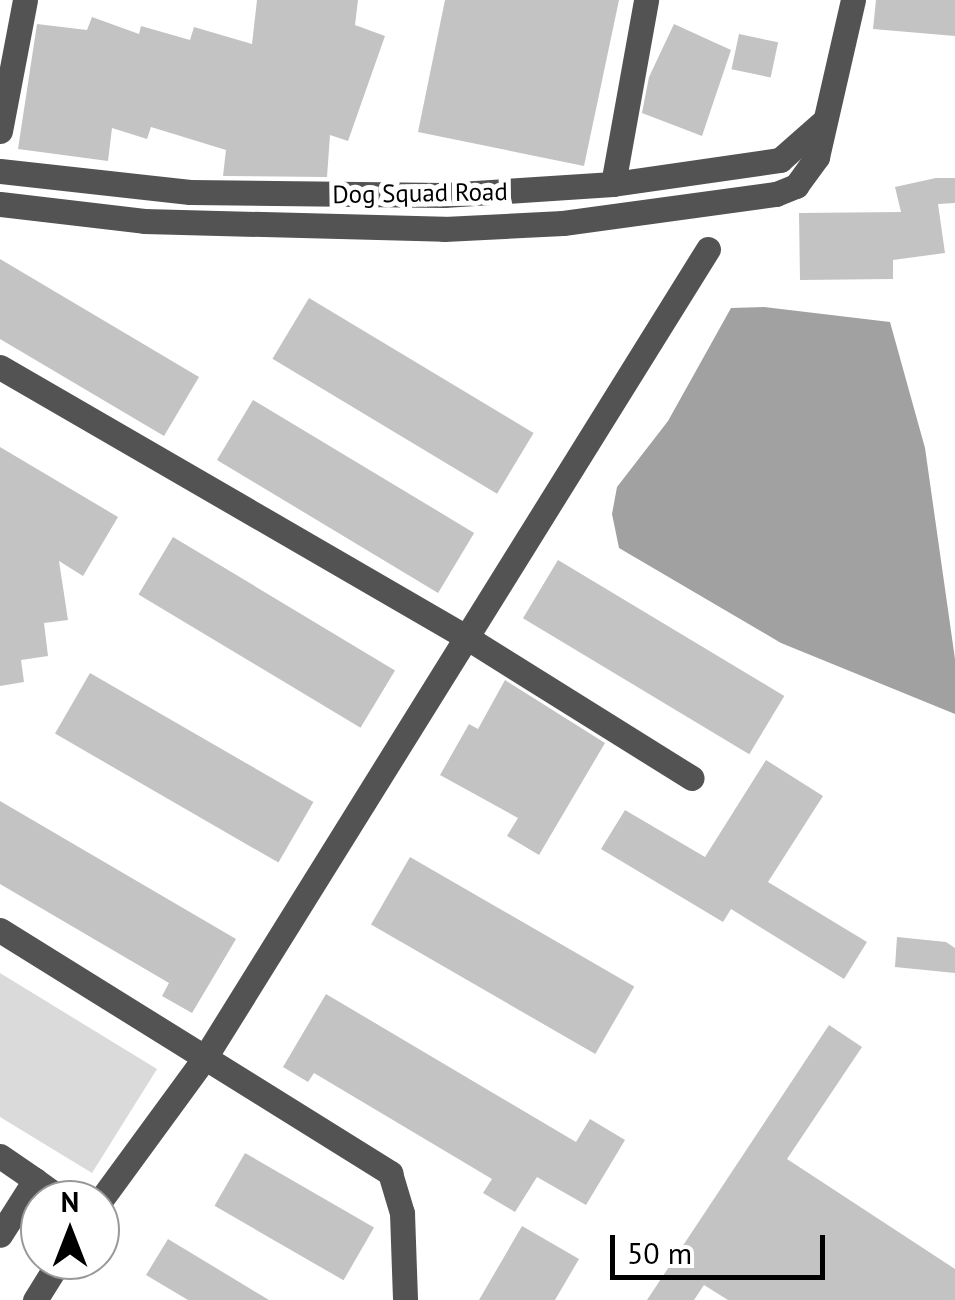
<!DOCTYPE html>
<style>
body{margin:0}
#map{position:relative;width:955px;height:1300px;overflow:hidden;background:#fff;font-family:"PT Sans",sans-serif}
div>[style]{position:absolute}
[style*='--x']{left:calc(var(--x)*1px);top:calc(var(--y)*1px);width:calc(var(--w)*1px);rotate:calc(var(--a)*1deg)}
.green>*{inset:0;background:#dadada}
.water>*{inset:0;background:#a1a1a1}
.building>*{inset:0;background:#c3c3c3;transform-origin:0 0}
.minor>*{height:25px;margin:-12.5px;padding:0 12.5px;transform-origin:12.5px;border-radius:12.5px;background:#535353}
span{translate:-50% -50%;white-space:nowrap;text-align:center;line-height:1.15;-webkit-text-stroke:10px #fff;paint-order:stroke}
.street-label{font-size:25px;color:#000}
.north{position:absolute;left:20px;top:1180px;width:100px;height:100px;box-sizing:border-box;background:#fff;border:2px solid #999;border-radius:50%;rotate:0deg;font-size:28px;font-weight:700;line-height:40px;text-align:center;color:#000}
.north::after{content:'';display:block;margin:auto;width:35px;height:45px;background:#000;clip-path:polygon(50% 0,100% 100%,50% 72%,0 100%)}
.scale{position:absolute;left:610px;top:1235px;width:215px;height:45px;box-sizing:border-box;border:5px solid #000;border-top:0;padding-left:12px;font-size:30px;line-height:35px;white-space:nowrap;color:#000;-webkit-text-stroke:8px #fff;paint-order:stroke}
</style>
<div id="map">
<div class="green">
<i style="clip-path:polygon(0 973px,157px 1069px,92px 1173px,0 1117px)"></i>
</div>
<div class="water">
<i style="clip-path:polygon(764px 307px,890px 322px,925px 448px,955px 659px,955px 714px,781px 643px,619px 548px,612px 514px,617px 487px,668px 421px,731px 308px)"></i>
</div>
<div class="building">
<i style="clip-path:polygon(257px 0,358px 0,355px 25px,385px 36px,348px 141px,330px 135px,327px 177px,223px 176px,226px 150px,151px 127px,147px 139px,112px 128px,108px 161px,18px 149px,37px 24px,87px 30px,92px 17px,139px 34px,141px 26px,190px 40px,194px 27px,252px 44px)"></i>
<i style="clip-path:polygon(445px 0,619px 0,584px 166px,418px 132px)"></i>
<i style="clip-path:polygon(876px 0,955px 0,955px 36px,873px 29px)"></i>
<i style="clip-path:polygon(674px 24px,731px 50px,702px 136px,642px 113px,649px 77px)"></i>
<i style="left:739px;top:34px;width:40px;height:36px;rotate:12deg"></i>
<i style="clip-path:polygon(936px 178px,955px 178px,955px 203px,938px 204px,945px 253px,893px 260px,893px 279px,800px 280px,799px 213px,901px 212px,895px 187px)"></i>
<i style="clip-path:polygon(0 259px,199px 377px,164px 436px,0 339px)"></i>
<i style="left:309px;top:298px;width:262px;height:71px;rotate:31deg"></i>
<i style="left:253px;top:400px;width:258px;height:70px;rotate:31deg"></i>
<i style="clip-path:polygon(0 447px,118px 517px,83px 576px,59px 561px,68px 620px,44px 623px,48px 656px,21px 660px,24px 682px,0 686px)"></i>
<i style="left:173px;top:537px;width:259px;height:67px;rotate:31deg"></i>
<i style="left:558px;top:560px;width:264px;height:68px;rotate:31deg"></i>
<i style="left:90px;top:673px;width:258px;height:70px;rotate:30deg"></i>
<i style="clip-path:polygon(505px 680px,605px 743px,539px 855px,507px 836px,518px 818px,440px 775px,469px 724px,478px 729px)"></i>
<i style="clip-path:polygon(766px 760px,823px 796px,768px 882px,867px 942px,844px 979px,731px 909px,723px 922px,601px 849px,625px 810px,705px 857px)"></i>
<i style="clip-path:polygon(0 801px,236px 939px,192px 1013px,162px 996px,169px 983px,0 884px)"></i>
<i style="left:410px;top:857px;width:259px;height:78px;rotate:30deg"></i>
<i style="clip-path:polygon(897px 937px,946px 942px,955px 948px,955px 973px,895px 967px)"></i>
<i style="clip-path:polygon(326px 994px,576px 1142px,590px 1119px,625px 1140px,586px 1205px,537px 1177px,515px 1212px,483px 1193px,492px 1179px,314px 1073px,308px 1082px,283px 1067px)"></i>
<i style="clip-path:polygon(829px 1025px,862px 1047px,787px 1159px,955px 1269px,955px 1300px,728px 1300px,704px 1285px,694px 1300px,647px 1300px)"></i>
<i style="left:245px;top:1153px;width:149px;height:61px;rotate:30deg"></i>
<i style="clip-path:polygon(522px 1226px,579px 1259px,555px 1300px,479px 1300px)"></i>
<i style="clip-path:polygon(168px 1239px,269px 1300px,188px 1300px,146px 1275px)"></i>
</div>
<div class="minor">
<i style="--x:0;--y:131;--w:133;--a:-79.2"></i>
<i style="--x:0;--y:171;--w:191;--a:6.3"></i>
<i style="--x:190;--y:192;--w:254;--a:0.7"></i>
<i style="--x:444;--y:195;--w:169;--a:-3.7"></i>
<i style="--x:613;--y:184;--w:169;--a:-8.2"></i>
<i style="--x:780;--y:160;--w:56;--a:-41.4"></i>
<i style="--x:613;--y:184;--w:187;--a:-79.8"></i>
<i style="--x:0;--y:204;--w:145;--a:6.7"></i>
<i style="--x:144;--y:221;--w:300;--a:1.5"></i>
<i style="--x:444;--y:229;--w:119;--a:-2.9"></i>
<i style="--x:563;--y:223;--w:215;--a:-7.8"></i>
<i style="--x:776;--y:194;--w:22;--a:-22"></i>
<i style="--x:796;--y:186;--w:36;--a:-54"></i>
<i style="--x:817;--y:157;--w:161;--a:-77.1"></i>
<i style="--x:0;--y:367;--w:539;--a:30.09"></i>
<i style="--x:466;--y:637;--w:266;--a:32"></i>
<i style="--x:0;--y:930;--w:460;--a:31.9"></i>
<i style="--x:390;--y:1173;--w:42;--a:73.3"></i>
<i style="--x:402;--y:1213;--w:87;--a:88"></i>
<i style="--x:0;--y:1156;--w:42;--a:34.4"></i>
<i style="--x:35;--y:1180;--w:65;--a:122.5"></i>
<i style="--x:35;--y:1180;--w:34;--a:36"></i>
<i style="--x:100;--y:1201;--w:176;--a:-53.8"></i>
<i style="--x:204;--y:1059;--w:954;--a:-58.11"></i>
<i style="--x:35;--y:1300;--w:47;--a:-58"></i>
</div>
<div class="street-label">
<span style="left:420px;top:193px;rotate:-1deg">Dog Squad Road</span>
</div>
<div class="north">N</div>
<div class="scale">50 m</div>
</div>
